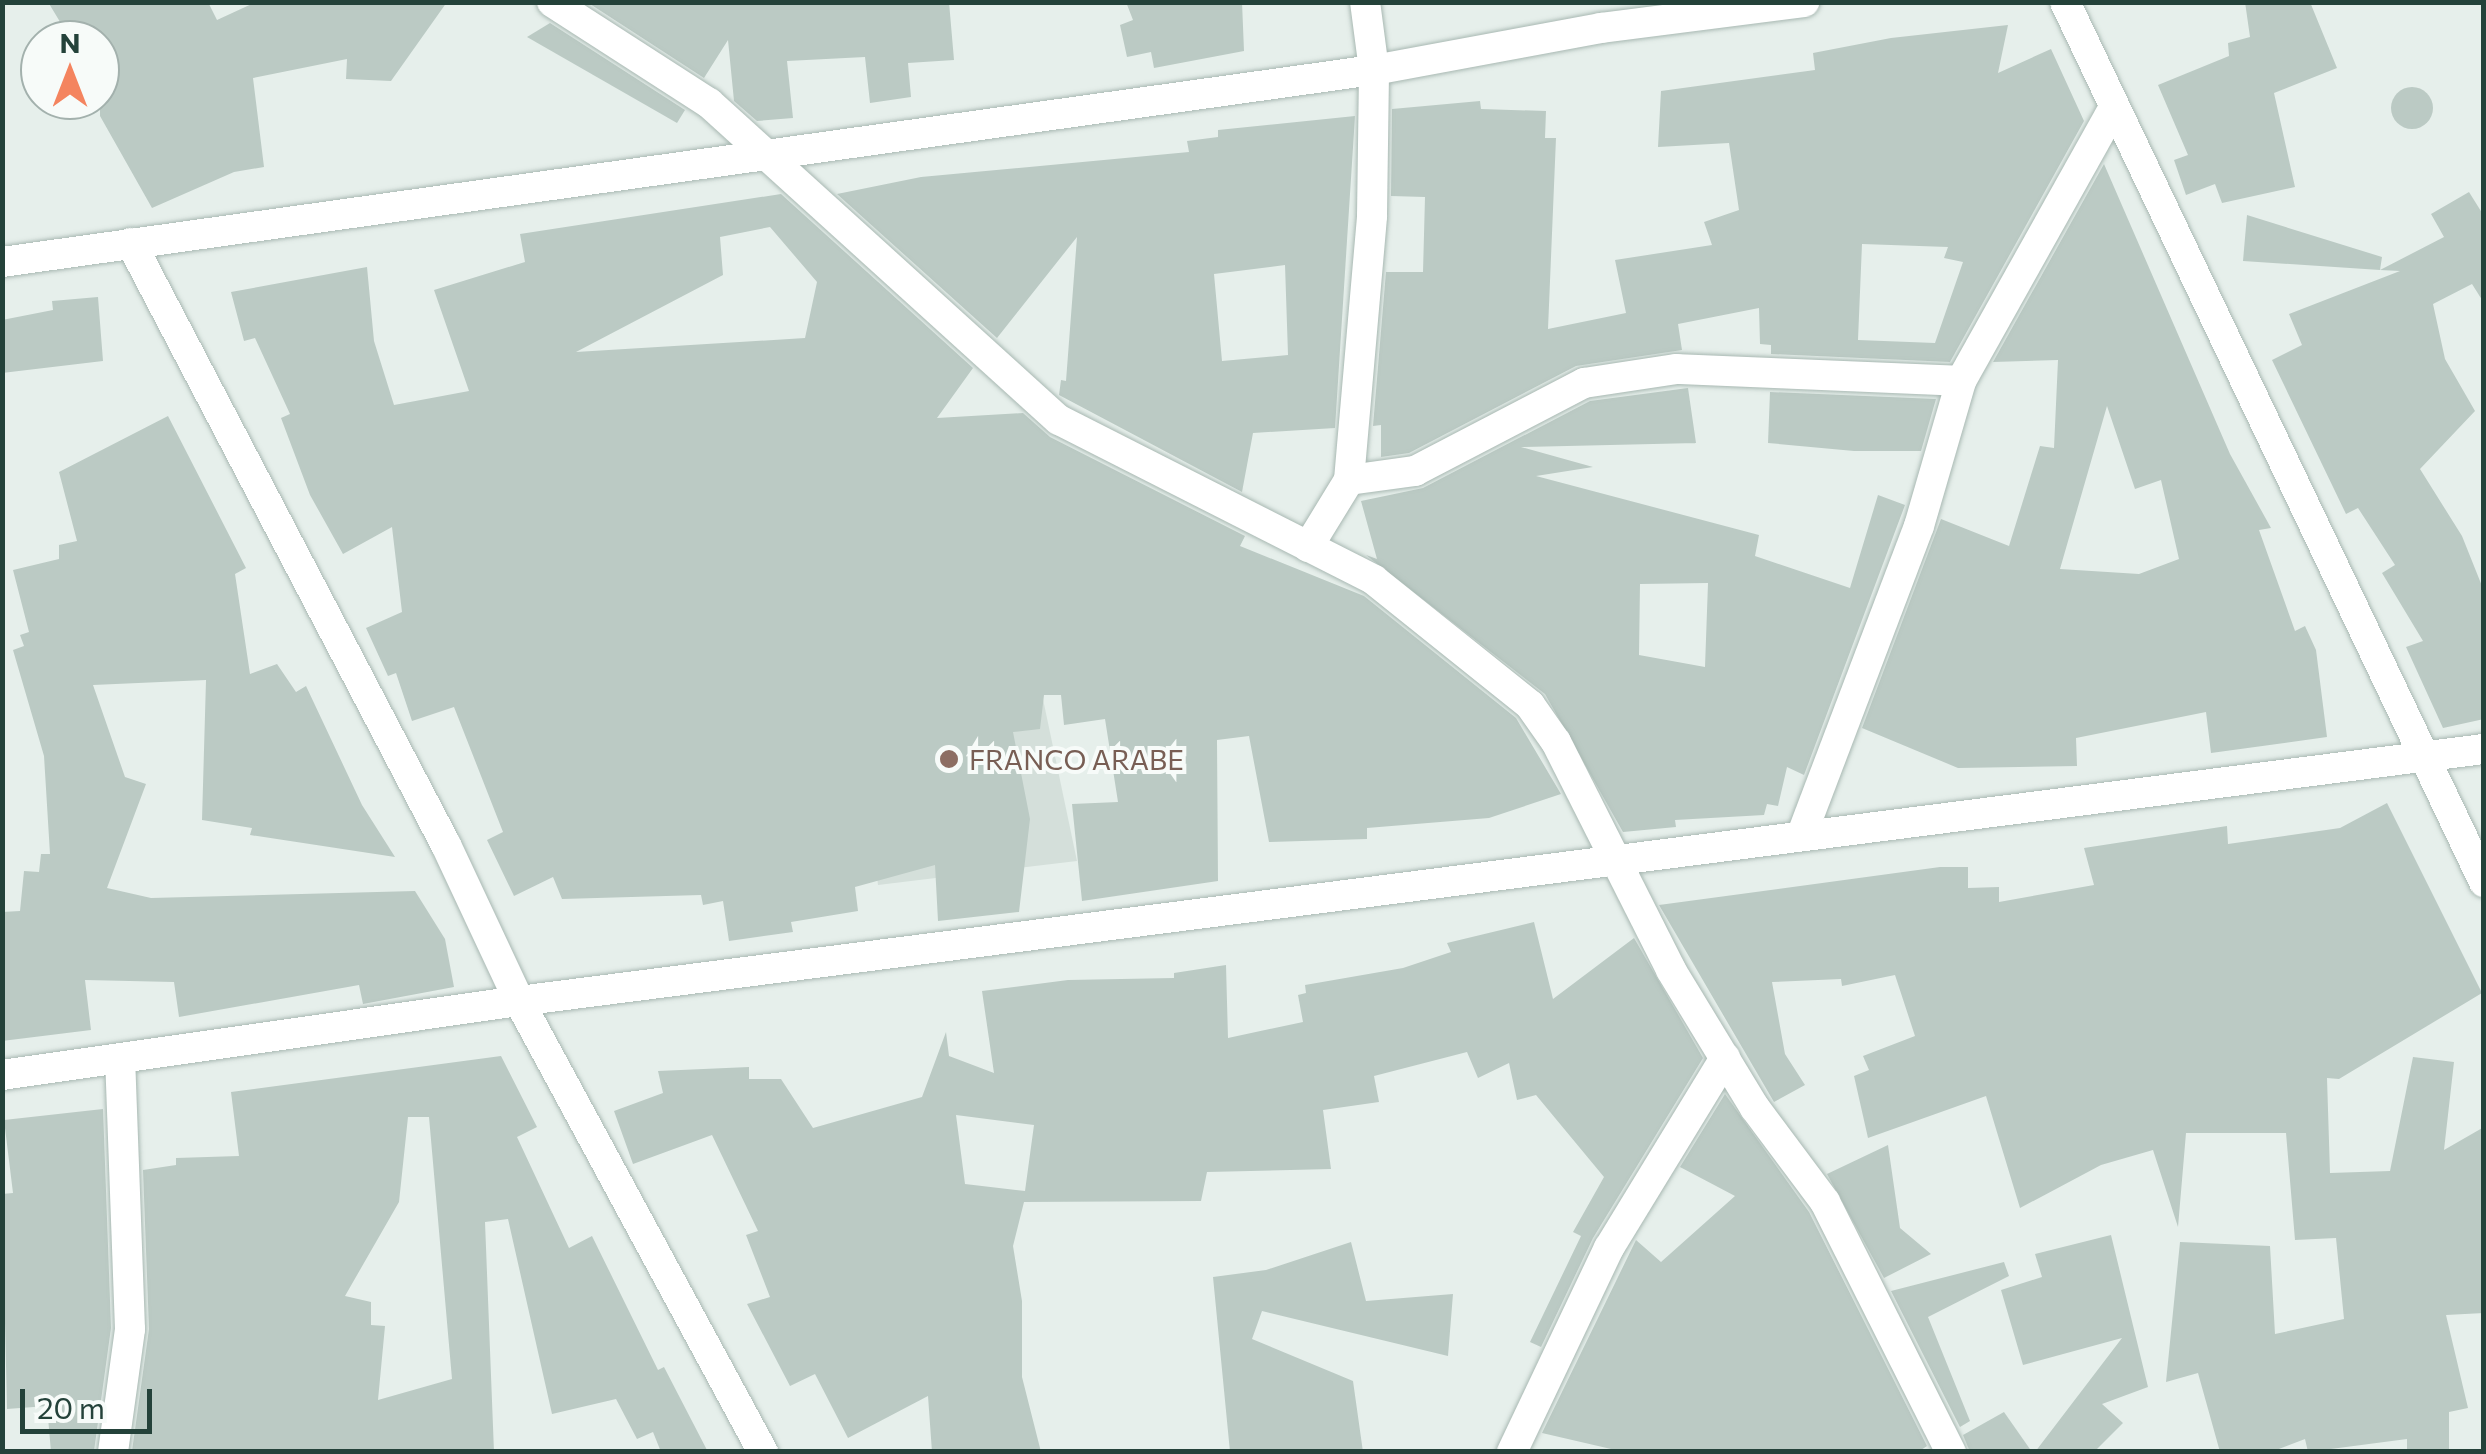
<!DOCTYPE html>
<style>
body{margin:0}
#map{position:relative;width:2486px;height:1454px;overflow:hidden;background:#e6efeb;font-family:Commissioner,sans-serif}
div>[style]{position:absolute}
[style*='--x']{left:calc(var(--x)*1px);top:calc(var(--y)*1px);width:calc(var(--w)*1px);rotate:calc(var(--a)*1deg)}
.built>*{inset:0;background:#d4dfda}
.building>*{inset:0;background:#bbcac4}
.round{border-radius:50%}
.roads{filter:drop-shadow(0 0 2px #a8b8b2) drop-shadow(0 0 2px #a8b8b2)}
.minor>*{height:30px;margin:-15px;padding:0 15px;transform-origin:15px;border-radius:15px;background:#fff}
.dots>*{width:28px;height:28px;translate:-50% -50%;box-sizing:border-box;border:5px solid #f7fbf9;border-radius:50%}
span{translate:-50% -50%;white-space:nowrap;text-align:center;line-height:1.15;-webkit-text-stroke:8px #f7fbf9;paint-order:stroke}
.education-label{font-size:28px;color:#785e54}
.left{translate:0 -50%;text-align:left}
.frame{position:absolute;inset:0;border:5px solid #24423a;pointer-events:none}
.north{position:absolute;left:20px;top:20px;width:100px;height:100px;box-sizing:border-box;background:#f7fbf9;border:2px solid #a3b1ad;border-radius:50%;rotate:0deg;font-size:28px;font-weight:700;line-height:40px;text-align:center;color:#24423a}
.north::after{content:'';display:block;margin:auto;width:35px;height:45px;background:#f4845f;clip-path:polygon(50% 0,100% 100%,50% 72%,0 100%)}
.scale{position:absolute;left:20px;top:1389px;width:132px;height:45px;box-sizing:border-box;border:5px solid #24423a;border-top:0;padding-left:12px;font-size:30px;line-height:35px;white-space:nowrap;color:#24423a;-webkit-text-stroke:8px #f7fbf9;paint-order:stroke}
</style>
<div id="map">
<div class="built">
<i style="clip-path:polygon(1035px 661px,1077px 861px,878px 885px,871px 826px)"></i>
</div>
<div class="building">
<i style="clip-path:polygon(48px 2px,208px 2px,217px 20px,256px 2px,447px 2px,391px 81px,346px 79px,347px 59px,253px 78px,264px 167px,234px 172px,152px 208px,100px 116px,100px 40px,71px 40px)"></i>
<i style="clip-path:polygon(587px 2px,949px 2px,954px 60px,908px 63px,911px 97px,870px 103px,865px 57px,787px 61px,793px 118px,757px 121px,734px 101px,728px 40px,704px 78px)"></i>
<i style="clip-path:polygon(1126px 2px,1242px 2px,1244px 51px,1154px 68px,1151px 52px,1127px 57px,1120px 25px,1133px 20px)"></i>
<i style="clip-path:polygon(2245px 2px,2310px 2px,2337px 68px,2274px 93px,2295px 187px,2222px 203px,2215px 184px,2186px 195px,2174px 160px,2188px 155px,2158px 85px,2229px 56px,2228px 43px,2250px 37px)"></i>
<i style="clip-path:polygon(550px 23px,685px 110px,677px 123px,527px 37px)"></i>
<i style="clip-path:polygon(evenodd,2008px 25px,1998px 73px,2051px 49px,2084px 121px,1950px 362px,1771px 354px,1771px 345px,1760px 344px,1759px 308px,1678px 324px,1682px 350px,1576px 366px,1409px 453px,1381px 457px,1381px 425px,1373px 426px,1386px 272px,1423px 272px,1425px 197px,1391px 196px,1392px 109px,1480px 101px,1481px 109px,1546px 111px,1545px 138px,1556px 138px,1548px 329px,1626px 313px,1615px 260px,1712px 245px,1704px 222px,1739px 210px,1729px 143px,1658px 147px,1661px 91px,1815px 70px,1813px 53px,1891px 38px,2008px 25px,1862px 244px,1948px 247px,1944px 258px,1963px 262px,1935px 343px,1858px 340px,1862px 244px)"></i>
<i class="round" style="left:2391px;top:87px;width:42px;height:42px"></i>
<i style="clip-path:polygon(evenodd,1355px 116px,1335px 428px,1253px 433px,1242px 492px,1059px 395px,1061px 380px,1066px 381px,1077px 237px,997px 338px,837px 194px,921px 177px,1189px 152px,1187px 141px,1218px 137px,1218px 130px,1355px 116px,1285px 265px,1288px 355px,1222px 361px,1214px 274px,1285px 265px)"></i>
<i style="clip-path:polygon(evenodd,2104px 164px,2230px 454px,2271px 528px,2259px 530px,2295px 631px,2305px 626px,2316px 650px,2327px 737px,2211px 753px,2206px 712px,2076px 738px,2077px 766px,1958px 768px,1862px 728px,1941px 519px,2009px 546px,2040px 446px,2054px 448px,2058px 360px,1993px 362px,2104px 164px,2107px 406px,2135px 489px,2161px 480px,2179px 559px,2139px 574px,2060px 569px,2107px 406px)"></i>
<i style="clip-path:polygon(2469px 192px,2484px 216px,2484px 303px,2472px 284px,2433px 304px,2445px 359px,2475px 411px,2420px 469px,2462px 536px,2484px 591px,2484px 719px,2443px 728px,2406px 647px,2423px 641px,2382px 573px,2395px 565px,2358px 508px,2346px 514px,2272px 360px,2302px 345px,2289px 314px,2400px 271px,2380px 270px,2444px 237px,2431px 214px)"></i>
<i style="clip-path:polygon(evenodd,781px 194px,973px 368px,937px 418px,1023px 413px,1050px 437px,1245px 536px,1240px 546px,1364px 596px,1516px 718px,1561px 794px,1489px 818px,1367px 828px,1367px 839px,1269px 842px,1249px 736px,1217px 740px,1218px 881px,1082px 901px,1072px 804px,1118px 802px,1105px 719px,1064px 725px,1061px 695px,1044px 695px,1040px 729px,1013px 732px,1030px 819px,1019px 912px,938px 921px,935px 865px,855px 887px,858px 911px,791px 922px,793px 932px,729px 941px,723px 901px,703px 905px,701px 895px,562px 899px,553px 877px,514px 896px,487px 840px,503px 832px,454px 707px,412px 721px,396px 673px,388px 676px,366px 628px,402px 612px,392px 527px,343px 554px,310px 495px,281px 418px,290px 414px,255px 338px,244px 341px,231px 292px,367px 267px,374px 341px,394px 405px,469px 391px,434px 290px,525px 262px,520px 234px,781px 194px,770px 227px,817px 282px,805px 338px,576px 352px,723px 275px,720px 237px,770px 227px)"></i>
<i style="clip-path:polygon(2247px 215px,2382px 257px,2380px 270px,2243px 261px)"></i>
<i style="clip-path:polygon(98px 297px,103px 361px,2px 373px,2px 320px,53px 310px,52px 301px)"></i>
<i style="clip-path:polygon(evenodd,1688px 388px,1696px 443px,1521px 447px,1593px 467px,1536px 476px,1759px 535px,1755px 556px,1850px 588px,1878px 495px,1905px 505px,1804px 775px,1787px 767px,1778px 806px,1767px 804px,1764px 815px,1675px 820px,1676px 827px,1623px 832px,1545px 694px,1366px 555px,1377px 559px,1361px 501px,1423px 488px,1590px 401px,1688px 388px,1708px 583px,1705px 667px,1639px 655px,1640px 584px,1708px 583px)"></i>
<i style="clip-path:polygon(1770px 392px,1936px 399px,1921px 451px,1854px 451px,1768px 443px)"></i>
<i style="clip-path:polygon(168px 416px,246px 568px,235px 574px,250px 674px,277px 664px,296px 692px,306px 686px,362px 805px,395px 857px,250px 835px,252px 828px,202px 820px,206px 680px,93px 685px,125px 777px,146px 784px,107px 888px,151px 898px,415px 891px,445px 939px,454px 987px,363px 1004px,359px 985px,179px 1017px,174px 982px,85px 980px,91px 1030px,2px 1041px,2px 912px,20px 911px,24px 871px,39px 872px,41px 854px,50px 854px,44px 756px,13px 650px,24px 646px,20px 635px,29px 632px,13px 570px,59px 559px,59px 545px,77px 541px,59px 472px)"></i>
<i style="clip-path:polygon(2387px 803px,2482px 993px,2339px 1079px,2327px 1078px,2330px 1173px,2390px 1171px,2413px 1057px,2454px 1062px,2444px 1150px,2484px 1127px,2484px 1313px,2446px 1315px,2468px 1408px,2449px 1412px,2449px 1452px,2407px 1452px,2407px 1439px,2308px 1452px,2305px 1439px,2271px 1452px,2220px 1452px,2198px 1373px,2166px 1382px,2180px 1242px,2270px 1246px,2275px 1334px,2344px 1319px,2336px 1238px,2295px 1240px,2286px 1133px,2186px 1133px,2178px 1227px,2153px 1150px,2101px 1165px,2020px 1208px,1986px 1096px,1868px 1138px,1854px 1076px,1869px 1070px,1863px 1056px,1915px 1036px,1895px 975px,1842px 986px,1841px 979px,1772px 982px,1785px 1054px,1805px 1085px,1774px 1102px,1659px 905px,1940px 867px,1968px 867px,1968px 888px,1999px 887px,1999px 902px,2094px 885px,2084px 848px,2227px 826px,2228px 844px,2340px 828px)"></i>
<i style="clip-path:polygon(evenodd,1534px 922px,1553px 999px,1634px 938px,1703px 1058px,1593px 1238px,1541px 1347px,1530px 1342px,1581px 1236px,1573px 1232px,1604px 1177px,1536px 1095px,1517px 1100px,1509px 1063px,1478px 1078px,1467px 1052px,1374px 1076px,1379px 1102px,1323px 1110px,1331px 1169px,1207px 1172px,1201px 1201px,1024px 1202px,1013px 1246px,1022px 1301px,1022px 1377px,1041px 1452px,932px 1452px,928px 1396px,848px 1438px,815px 1374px,790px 1386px,747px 1304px,770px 1297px,746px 1235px,758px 1231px,712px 1135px,633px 1164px,614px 1111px,663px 1093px,658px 1071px,749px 1067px,749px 1079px,781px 1079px,813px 1128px,922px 1097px,946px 1032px,949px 1056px,994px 1073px,982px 991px,1068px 980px,1174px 978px,1174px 973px,1226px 965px,1228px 1038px,1303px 1022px,1298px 995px,1306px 993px,1305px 985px,1403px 968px,1451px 952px,1447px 943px,1534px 922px,956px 1115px,1034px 1125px,1025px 1191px,965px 1184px,956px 1115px)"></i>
<i style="clip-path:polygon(evenodd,501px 1056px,537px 1127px,517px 1137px,569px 1248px,592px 1236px,658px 1370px,664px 1367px,708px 1452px,661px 1452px,653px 1432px,637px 1439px,616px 1399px,552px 1414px,508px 1219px,485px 1222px,494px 1452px,132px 1451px,149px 1329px,143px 1170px,176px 1165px,176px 1158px,239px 1156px,231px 1092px,501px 1056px,408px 1117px,429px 1117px,452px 1379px,378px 1400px,385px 1326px,371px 1325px,371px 1302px,345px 1296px,399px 1202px,408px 1117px)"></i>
<i style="clip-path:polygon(1725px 1094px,1809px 1212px,1927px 1446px,1918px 1452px,1624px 1452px,1542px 1433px,1636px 1240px,1661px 1262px,1735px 1196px,1680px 1167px)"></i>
<i style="clip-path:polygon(103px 1109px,111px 1328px,94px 1451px,51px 1452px,47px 1406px,7px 1409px,2px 1194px,13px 1193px,4px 1120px)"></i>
<i style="clip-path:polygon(1888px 1145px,1900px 1228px,1931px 1254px,1884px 1278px,1827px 1174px)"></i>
<i style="clip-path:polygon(2111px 1235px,2148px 1387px,2102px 1404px,2123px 1423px,2094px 1452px,2035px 1452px,2122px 1338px,2023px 1365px,2001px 1290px,2042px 1277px,2035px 1254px)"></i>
<i style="clip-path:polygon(1351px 1242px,1366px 1301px,1453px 1294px,1448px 1356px,1262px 1311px,1252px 1339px,1353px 1381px,1363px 1452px,1230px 1452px,1213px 1277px,1266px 1270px)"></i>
<i style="clip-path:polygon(2004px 1262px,2009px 1276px,1928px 1317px,1970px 1421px,1960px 1427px,1891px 1291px)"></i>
<i style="clip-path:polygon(2004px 1412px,2032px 1452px,1970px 1452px,1963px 1435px)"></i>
</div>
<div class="roads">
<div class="minor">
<i style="--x:552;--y:2;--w:187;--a:32.8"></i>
<i style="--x:709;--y:103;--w:472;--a:42.2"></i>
<i style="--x:1059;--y:420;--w:353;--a:26.9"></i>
<i style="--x:1374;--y:580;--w:200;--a:38.7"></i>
<i style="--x:1530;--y:705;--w:45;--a:54.9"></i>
<i style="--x:1556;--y:742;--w:255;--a:63.2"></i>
<i style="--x:1671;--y:970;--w:162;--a:58.7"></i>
<i style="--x:1755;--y:1108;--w:117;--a:53.3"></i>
<i style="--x:1825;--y:1202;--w:280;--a:63.3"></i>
<i style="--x:2065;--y:2;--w:975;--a:64.54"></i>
<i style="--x:131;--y:243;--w:679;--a:62.38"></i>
<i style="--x:446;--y:845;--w:172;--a:64.9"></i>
<i style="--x:519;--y:1001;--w:513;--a:61.59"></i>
<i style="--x:2;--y:262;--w:1385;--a:-7.97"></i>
<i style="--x:1374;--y:70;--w:231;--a:-10.5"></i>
<i style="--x:1601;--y:28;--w:205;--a:-7.3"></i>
<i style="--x:1349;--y:480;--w:265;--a:-85"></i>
<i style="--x:1372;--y:216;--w:146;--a:-89.2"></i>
<i style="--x:1374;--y:70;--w:69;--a:-97.5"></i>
<i style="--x:1308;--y:547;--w:79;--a:-58.5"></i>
<i style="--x:1349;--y:480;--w:67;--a:-7.8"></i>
<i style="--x:1415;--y:471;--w:191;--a:-27.5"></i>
<i style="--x:1584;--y:383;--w:94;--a:-8.6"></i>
<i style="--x:1677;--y:369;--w:284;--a:2.4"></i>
<i style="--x:1802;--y:834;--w:329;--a:-69.2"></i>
<i style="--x:1919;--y:526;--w:151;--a:-73.8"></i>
<i style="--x:1961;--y:381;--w:314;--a:-60.8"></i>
<i style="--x:2;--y:1075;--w:522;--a:-8.15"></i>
<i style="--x:519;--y:1001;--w:1981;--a:-7.31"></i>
<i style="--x:113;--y:1452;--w:124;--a:-82.1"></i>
<i style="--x:130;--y:1329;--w:271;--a:-92.1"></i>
<i style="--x:1512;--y:1452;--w:226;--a:-64.6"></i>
<i style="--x:1609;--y:1248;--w:223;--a:-58.6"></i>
</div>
</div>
<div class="dots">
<i style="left:949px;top:759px;background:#8d6e63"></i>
</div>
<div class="education-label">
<span class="left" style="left:969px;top:759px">FRANCO ARABE</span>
</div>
<div class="frame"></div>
<div class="north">N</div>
<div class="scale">20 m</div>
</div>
